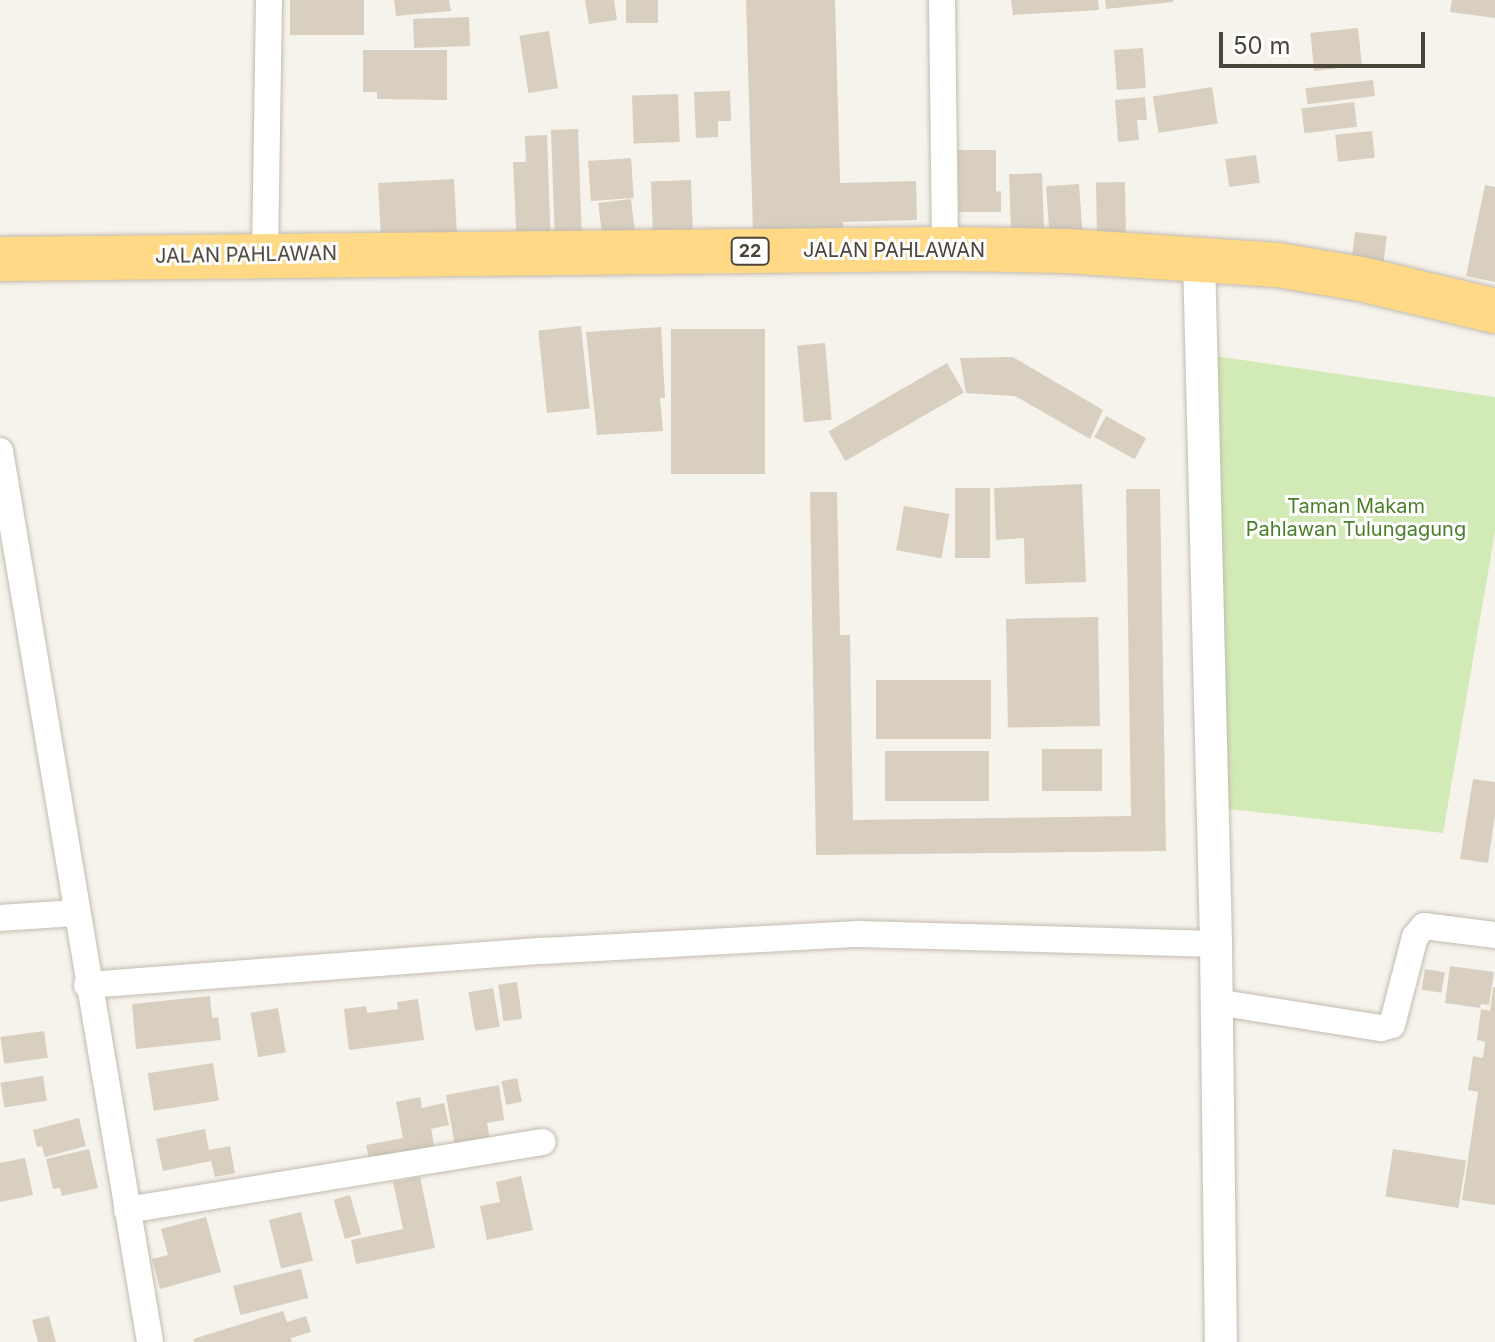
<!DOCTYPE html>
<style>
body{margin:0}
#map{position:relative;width:1495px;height:1342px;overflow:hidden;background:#f6f3ec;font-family:Inter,sans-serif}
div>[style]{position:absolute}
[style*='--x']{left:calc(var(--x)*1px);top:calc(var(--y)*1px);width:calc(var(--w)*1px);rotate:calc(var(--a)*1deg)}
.green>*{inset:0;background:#d2eab5}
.building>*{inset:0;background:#d8cfc1;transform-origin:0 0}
.roads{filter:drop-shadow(0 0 2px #c2bbae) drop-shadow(0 0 2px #c2bbae)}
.minor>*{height:26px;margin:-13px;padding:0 13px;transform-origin:13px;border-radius:13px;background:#fff}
.tertiary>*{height:32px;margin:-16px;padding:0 16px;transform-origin:16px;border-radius:16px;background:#fff}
.trunk>*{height:44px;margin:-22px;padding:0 22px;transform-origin:22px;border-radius:22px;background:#ffd985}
span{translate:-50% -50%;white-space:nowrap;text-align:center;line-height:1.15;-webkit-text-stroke:6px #fff;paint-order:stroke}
.shield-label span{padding:2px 6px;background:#fff;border:2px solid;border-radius:6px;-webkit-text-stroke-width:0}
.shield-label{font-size:18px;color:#4b4439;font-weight:700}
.street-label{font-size:20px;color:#4b4439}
.park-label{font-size:20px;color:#4a7f2a}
.scale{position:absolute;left:1219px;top:32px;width:206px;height:36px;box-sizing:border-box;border:4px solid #4b4439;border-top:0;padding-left:10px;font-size:24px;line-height:28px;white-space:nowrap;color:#4b4439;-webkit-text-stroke:6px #fff;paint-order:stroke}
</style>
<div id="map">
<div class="green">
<i style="clip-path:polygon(1215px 356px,1495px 397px,1495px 532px,1443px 833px,1220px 808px)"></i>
</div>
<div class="building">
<i style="left:290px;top:0;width:74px;height:35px"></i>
<i style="clip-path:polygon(394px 0,449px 0,451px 11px,396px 16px)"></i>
<i style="clip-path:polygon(585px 0,614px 0,617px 20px,589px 24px)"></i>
<i style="left:626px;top:0;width:32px;height:23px"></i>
<i style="clip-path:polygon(746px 0,835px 0,840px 183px,916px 181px,917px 220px,843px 222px,844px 230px,753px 233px)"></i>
<i style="clip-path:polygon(1011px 0,1098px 0,1099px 10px,1013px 15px)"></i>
<i style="clip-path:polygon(1105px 0,1173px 0,1173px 2px,1106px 9px)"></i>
<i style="clip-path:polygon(1452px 0,1495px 0,1495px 18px,1450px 12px)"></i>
<i style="left:469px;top:17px;width:29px;height:56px;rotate:88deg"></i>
<i style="left:1358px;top:28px;width:38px;height:48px;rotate:84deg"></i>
<i style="left:549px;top:31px;width:58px;height:30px;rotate:81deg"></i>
<i style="left:1143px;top:48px;width:40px;height:29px;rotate:86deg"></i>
<i style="clip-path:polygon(363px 50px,447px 50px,447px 100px,377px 99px,377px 92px,363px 92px)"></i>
<i style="left:1373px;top:80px;width:16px;height:68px;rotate:83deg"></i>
<i style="left:1212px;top:87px;width:37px;height:60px;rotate:81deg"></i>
<i style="clip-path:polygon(730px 91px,731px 121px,718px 121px,718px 137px,696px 138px,694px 92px)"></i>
<i style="left:678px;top:94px;width:48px;height:46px;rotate:88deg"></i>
<i style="clip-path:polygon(1145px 97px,1147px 120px,1137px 120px,1139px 140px,1118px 142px,1115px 100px)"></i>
<i style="left:1354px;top:102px;width:25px;height:53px;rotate:83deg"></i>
<i style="left:578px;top:129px;width:108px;height:27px;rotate:88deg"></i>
<i style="left:1372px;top:131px;width:27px;height:37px;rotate:84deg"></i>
<i style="clip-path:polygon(547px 135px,551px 249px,517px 250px,513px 162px,526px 162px,525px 136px)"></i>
<i style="clip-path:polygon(958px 150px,996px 150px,996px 192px,1001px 191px,1001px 212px,959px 212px)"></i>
<i style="left:1256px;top:155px;width:28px;height:31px;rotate:82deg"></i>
<i style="left:631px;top:158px;width:40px;height:43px;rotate:86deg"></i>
<i style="left:1042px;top:173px;width:74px;height:33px;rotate:88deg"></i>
<i style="left:454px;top:179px;width:59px;height:76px;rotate:87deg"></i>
<i style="left:691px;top:180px;width:54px;height:40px;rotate:88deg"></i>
<i style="left:1125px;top:182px;width:56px;height:29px;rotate:89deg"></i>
<i style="left:1079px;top:184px;width:61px;height:33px;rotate:86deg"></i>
<i style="clip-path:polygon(1485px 185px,1495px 187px,1495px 282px,1466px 276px)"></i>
<i style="left:631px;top:199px;width:34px;height:33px;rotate:83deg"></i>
<i style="left:1355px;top:232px;width:32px;height:36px;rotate:7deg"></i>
<i style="left:581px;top:326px;width:83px;height:43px;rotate:84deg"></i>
<i style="clip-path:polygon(661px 327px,665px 398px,660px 398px,663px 431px,597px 435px,586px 332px)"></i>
<i style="left:765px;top:329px;width:145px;height:94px;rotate:90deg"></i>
<i style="left:825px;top:343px;width:77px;height:28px;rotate:85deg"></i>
<i style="clip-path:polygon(1013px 357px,1103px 410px,1090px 439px,1015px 396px,966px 393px,960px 358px)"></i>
<i style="left:947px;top:363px;width:34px;height:137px;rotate:60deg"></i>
<i style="left:1106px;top:416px;width:46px;height:24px;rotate:29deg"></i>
<i style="clip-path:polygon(1082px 484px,1086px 582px,1025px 584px,1024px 538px,996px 540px,994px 488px)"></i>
<i style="left:955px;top:488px;width:35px;height:70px"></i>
<i style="clip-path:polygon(1126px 489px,1160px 489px,1166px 851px,816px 855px,810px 492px,837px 492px,840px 635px,850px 635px,853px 820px,1131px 816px)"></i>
<i style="left:904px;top:506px;width:46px;height:45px;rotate:10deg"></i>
<i style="left:1098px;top:617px;width:109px;height:92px;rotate:89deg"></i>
<i style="left:876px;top:680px;width:115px;height:59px"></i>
<i style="left:1102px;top:749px;width:42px;height:60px;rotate:90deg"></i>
<i style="left:885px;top:751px;width:104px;height:50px"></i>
<i style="clip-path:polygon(1473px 779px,1495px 782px,1495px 815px,1488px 863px,1460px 859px)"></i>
<i style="clip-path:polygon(1450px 966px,1494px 972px,1489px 1005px,1481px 1004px,1480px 1008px,1445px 1003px)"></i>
<i style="left:1425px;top:969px;width:20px;height:21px;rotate:9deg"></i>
<i style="left:517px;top:982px;width:37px;height:19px;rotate:82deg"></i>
<i style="clip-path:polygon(1493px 987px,1495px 987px,1495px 1205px,1462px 1200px,1478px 1092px,1468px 1090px,1473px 1056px,1483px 1058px,1485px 1042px,1477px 1040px,1481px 1009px,1490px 1011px)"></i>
<i style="left:493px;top:988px;width:39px;height:25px;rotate:80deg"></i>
<i style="clip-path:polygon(210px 996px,212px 1018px,218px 1017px,221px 1040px,136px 1049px,132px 1004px)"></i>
<i style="clip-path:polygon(418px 999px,424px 1040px,349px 1050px,344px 1009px,366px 1006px,367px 1013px,398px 1009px,397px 1002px)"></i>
<i style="left:278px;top:1008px;width:45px;height:28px;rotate:80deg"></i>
<i style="left:44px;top:1031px;width:27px;height:44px;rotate:82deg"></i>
<i style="left:213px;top:1063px;width:38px;height:66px;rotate:81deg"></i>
<i style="left:43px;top:1076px;width:25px;height:43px;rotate:81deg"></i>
<i style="left:517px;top:1078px;width:24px;height:16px;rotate:78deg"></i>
<i style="clip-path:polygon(499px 1085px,504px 1120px,487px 1123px,490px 1140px,455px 1146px,446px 1095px)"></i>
<i style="clip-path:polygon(420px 1097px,422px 1108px,444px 1103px,449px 1125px,431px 1129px,436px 1155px,371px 1168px,366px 1145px,403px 1138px,396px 1102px)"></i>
<i style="clip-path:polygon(79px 1118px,86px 1146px,45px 1157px,42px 1146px,37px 1147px,33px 1130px)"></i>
<i style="clip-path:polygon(205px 1129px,209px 1150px,230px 1146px,235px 1173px,215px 1177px,211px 1161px,163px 1171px,156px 1139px)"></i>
<i style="clip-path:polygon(89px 1149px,98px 1188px,62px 1196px,60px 1188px,53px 1189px,46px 1159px)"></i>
<i style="left:1393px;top:1149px;width:74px;height:48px;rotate:9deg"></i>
<i style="clip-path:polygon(25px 1158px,33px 1195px,0 1202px,0 1163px)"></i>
<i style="clip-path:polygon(521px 1176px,533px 1230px,487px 1240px,480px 1206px,500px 1202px,496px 1182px)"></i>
<i style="clip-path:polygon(420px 1177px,435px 1248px,356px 1264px,351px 1240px,403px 1229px,393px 1182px)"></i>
<i style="left:350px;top:1195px;width:41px;height:17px;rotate:74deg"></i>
<i style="left:301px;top:1212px;width:50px;height:33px;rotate:76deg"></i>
<i style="clip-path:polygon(206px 1217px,221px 1272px,160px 1289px,152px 1259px,168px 1255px,161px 1229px)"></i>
<i style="left:301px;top:1269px;width:30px;height:70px;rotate:76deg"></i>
<i style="clip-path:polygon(283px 1311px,287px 1322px,306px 1316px,311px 1332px,291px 1338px,292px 1342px,194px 1342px,193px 1339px)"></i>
<i style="clip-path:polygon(49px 1316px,56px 1342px,38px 1342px,32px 1320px)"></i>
</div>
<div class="roads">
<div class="minor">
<i style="--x:942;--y:0;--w:249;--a:89.3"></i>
<i style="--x:265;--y:255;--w:255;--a:-89.1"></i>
<i style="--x:0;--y:451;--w:904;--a:80.44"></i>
<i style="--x:0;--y:918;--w:75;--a:-3.8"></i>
<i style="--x:87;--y:985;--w:456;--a:-4.3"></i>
<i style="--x:542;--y:951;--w:317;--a:-3.1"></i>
<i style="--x:859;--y:934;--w:357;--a:1.6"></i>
<i style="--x:1216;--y:1002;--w:167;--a:9"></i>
<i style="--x:1381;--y:1028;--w:11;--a:-15"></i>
<i style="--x:1392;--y:1025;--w:91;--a:-75.4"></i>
<i style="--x:1415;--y:937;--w:14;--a:-51"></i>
<i style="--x:1424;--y:926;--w:72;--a:7.2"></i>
<i style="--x:127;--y:1210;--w:421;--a:-9.3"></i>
</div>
<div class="tertiary">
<i style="--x:1199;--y:257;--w:687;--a:88.58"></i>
<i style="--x:1216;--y:944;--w:398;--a:89.3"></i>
</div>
<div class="trunk">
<i style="--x:0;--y:259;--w:945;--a:-0.61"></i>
<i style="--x:945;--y:249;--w:122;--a:0.9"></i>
<i style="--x:1067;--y:251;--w:211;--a:3.8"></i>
<i style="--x:1278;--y:265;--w:84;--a:9.6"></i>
<i style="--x:1361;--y:279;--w:138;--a:13.4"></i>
</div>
</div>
<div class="shield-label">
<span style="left:750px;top:251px">22</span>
</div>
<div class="street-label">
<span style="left:894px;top:250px">JALAN PAHLAWAN</span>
<span style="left:246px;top:255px;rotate:-1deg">JALAN PAHLAWAN</span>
</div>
<div class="park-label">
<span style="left:1356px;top:518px">Taman Makam<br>Pahlawan Tulungagung</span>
</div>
<div class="scale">50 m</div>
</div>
